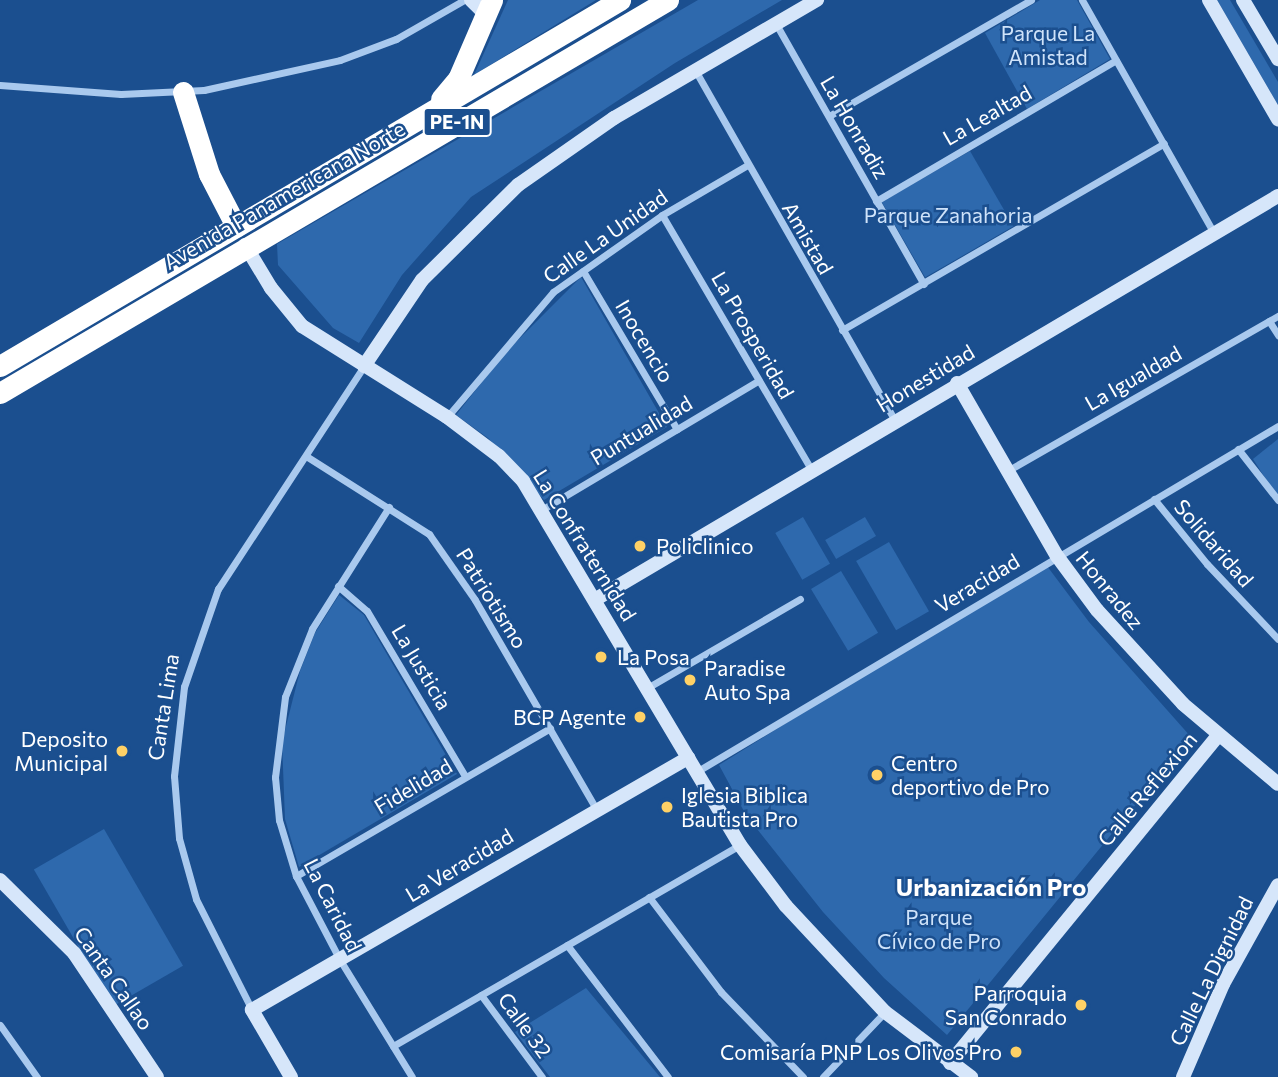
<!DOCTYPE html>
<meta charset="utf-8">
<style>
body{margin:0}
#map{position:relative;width:1278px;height:1077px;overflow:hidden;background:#1b4f8f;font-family:Commissioner,sans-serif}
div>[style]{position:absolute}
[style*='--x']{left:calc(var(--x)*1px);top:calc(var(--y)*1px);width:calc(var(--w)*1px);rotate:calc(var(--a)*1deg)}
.green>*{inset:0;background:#2e69ad;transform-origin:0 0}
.street>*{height:7px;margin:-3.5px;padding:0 3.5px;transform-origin:3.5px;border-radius:3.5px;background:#a9c9ee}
.secondary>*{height:14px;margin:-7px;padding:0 7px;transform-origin:7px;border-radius:7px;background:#d6e6fa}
.highway>*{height:21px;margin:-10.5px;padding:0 10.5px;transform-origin:10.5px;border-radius:10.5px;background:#fff}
.dots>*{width:19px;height:19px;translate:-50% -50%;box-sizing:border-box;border:4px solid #1b4f8f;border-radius:50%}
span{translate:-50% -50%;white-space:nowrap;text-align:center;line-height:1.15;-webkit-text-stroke:5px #1b4f8f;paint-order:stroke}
.shield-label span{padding:2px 5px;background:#1b4f8f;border:2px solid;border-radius:5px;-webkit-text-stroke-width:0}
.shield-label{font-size:19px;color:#fff;font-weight:700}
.park-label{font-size:21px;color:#cfe3fa}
.street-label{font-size:21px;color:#fff}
.poi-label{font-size:21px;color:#fff}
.left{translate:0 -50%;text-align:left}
.right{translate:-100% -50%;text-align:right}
.quarter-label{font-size:24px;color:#fff;font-weight:700}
</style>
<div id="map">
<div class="green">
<i style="clip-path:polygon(508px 0,596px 0,474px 75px)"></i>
<i style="clip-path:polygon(698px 0,782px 0,675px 63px,471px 197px,402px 275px,359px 343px,333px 328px,278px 265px,277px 244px)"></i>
<i style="clip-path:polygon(1040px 0,1077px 0,1110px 59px,1027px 109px,985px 33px)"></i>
<i style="clip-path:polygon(1217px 0,1230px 0,1278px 82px,1278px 105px)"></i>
<i style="left:970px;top:151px;width:87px;height:102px;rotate:60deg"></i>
<i style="clip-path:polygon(581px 277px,667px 427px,544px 500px,488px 438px,456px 415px,505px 353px)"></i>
<i style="clip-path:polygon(1278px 439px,1278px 498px,1253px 459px)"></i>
<i style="left:803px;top:517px;width:54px;height:32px;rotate:60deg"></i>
<i style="left:865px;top:517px;width:22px;height:46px;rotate:60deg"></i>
<i style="left:889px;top:542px;width:80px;height:38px;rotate:60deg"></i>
<i style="clip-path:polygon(1044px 562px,1089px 622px,1191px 737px,947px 1035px,884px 978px,823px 912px,746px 815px,719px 765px)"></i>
<i style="left:841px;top:571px;width:72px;height:35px;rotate:59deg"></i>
<i style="clip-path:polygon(339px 595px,364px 615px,457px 774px,299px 867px,285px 819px,282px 742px,300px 671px,315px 633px)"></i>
<i style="left:104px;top:829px;width:158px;height:81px;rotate:60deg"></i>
<i style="clip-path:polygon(586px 988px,660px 1077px,550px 1077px,515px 1032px)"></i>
</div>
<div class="street">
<i style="--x:1082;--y:0;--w:268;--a:60.5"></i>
<i style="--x:776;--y:24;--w:299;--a:60.4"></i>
<i style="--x:695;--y:70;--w:404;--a:60.3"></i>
<i style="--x:0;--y:85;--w:121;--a:4.3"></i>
<i style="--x:121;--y:94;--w:83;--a:-2.8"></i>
<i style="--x:204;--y:90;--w:139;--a:-12.4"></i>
<i style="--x:340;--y:60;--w:60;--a:-20.6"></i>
<i style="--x:396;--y:39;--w:78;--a:-29.8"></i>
<i style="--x:829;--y:116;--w:233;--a:-29.9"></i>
<i style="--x:876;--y:201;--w:278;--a:-30.4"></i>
<i style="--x:662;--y:215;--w:297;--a:59.6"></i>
<i style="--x:583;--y:271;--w:184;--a:59.3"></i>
<i style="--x:1269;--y:321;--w:17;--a:57"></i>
<i style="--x:842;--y:330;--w:372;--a:-30.1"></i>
<i style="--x:447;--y:417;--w:164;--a:-49.7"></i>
<i style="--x:553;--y:292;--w:133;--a:-35.2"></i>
<i style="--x:662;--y:215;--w:97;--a:-30.3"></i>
<i style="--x:1238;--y:449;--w:65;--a:51.9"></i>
<i style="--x:306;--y:456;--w:146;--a:32.4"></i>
<i style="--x:429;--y:534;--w:80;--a:55.1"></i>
<i style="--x:475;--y:600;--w:241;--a:59.9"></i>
<i style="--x:1007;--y:471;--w:312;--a:-29.8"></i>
<i style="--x:1154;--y:499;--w:84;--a:50.8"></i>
<i style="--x:1207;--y:564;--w:103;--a:46.6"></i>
<i style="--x:389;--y:507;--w:144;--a:122.3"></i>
<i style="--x:312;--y:629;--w:73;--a:111.7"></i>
<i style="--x:285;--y:697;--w:81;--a:97.1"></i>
<i style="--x:275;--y:777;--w:43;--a:84.7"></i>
<i style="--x:279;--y:820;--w:59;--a:73.1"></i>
<i style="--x:296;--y:876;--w:95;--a:62.4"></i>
<i style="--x:340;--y:960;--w:137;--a:58.4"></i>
<i style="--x:543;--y:509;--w:250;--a:-30.8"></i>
<i style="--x:338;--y:586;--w:38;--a:41"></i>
<i style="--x:367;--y:611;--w:192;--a:59.3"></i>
<i style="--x:647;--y:688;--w:177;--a:-30.2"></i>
<i style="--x:696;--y:772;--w:677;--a:-30.73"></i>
<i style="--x:296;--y:876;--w:294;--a:-30.2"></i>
<i style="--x:649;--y:897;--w:119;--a:52.8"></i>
<i style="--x:721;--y:992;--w:118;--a:46"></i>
<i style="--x:567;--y:945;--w:166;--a:52.6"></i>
<i style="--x:481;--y:995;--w:102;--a:53.4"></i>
<i style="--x:252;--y:1010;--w:124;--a:-116.8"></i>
<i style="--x:196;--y:899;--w:63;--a:-105.6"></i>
<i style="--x:179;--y:838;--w:62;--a:-94.6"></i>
<i style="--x:174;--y:776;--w:90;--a:-83.6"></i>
<i style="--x:184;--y:687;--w:104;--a:-70.9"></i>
<i style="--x:218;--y:589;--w:267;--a:-56.8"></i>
<i style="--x:0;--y:1025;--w:64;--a:54.6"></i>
<i style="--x:393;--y:1046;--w:401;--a:-30.1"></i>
<i style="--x:823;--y:1077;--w:90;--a:-46.4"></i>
</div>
<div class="secondary">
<i style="--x:471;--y:0;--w:20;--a:45"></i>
<i style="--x:1209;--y:0;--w:138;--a:59.9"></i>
<i style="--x:1243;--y:0;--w:69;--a:59.3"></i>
<i style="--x:245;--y:245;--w:50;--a:58.8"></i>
<i style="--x:271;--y:288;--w:49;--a:50.8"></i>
<i style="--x:302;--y:326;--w:171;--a:32.1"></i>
<i style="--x:447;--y:417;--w:65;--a:36.9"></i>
<i style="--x:499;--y:456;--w:35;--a:46"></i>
<i style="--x:523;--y:481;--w:424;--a:59.2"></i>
<i style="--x:740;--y:845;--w:76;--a:53"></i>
<i style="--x:786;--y:906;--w:145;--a:47"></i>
<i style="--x:885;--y:1012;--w:108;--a:37.1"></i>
<i style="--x:364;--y:366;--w:104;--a:-56"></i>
<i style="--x:422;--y:280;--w:135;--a:-44.7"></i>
<i style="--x:518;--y:185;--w:117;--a:-34.9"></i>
<i style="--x:614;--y:118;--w:235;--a:-30.2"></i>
<i style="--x:957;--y:383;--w:200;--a:60"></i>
<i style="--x:1057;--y:556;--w:67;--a:53.5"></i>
<i style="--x:1097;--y:610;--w:127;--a:47.5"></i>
<i style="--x:1183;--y:704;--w:124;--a:40.1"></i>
<i style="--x:596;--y:599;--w:792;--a:-30.58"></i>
<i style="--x:0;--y:880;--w:104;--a:44.6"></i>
<i style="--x:74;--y:953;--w:149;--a:56.2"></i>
<i style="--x:950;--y:1063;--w:421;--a:-50.7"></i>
<i style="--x:291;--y:1077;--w:78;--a:-120.2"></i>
<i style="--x:252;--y:1010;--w:504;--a:-30.03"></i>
<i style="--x:1183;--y:1077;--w:101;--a:-66.7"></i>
<i style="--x:1223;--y:984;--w:113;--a:-60.9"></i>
</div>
<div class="highway">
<i style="--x:183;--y:92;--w:86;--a:72.4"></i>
<i style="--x:209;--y:174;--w:59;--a:62.6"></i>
<i style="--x:441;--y:99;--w:26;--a:-50"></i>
<i style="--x:458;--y:79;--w:86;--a:-66.7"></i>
<i style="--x:0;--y:366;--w:720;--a:-30.55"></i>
<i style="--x:0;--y:393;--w:775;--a:-30.47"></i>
</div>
<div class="dots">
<i style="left:640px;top:546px;background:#ffd166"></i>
<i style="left:601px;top:657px;background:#ffd166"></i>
<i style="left:690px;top:680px;background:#ffd166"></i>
<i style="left:640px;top:717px;background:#ffd166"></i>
<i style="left:122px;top:751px;background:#ffd166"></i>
<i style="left:877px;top:775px;background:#ffd166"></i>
<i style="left:667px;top:807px;background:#ffd166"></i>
<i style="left:1081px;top:1005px;background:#ffd166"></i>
<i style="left:1016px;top:1052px;background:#ffd166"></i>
</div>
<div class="shield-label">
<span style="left:457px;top:122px">PE-1N</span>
</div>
<div class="park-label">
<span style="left:1048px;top:45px">Parque La<br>Amistad</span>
<span style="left:948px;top:215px">Parque Zanahoria</span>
<span style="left:939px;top:929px">Parque<br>Cívico de Pro</span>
</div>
<div class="street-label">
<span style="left:987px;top:115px;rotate:-30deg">La Lealtad</span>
<span style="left:855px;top:127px;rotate:60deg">La Honradiz</span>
<span style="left:284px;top:195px;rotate:-30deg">Avenida Panamericana Norte</span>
<span style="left:605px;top:236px;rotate:-35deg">Calle La Unidad</span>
<span style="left:808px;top:238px;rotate:60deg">Amistad</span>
<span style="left:753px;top:335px;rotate:60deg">La Prosperidad</span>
<span style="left:645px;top:341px;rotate:59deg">Inocencio</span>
<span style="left:925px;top:378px;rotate:-31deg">Honestidad</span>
<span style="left:1133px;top:378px;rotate:-30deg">La Igualdad</span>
<span style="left:641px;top:430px;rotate:-31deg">Puntualidad</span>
<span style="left:1214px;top:543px;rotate:49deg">Solidaridad</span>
<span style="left:585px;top:545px;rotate:58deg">La Confraternidad</span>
<span style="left:977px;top:583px;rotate:-31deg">Veracidad</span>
<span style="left:1110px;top:590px;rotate:51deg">Honradez</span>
<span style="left:492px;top:598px;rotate:58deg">Patriotismo</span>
<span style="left:422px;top:667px;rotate:59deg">La Justicia</span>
<span style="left:163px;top:707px;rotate:-81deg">Canta Lima</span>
<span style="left:413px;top:786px;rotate:-31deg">Fidelidad</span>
<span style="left:1147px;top:789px;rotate:-50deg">Calle Reflexion</span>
<span style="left:459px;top:865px;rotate:-31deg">La Veracidad</span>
<span style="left:333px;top:905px;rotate:63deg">La Caridad</span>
<span style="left:1211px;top:971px;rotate:-64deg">Calle La Dignidad</span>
<span style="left:114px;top:978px;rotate:55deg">Canta Callao</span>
<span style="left:525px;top:1025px;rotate:54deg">Calle 32</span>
</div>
<div class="poi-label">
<span class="left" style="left:656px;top:546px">Policlinico</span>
<span class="left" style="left:617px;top:657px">La Posa</span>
<span class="left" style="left:704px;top:680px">Paradise<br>Auto Spa</span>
<span class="right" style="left:626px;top:717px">BCP Agente</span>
<span class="right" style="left:108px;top:751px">Deposito<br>Municipal</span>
<span class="left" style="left:891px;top:775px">Centro<br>deportivo de Pro</span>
<span class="left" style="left:681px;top:807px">Iglesia Biblica<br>Bautista Pro</span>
<span class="right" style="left:1067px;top:1005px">Parroquia<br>San Conrado</span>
<span class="right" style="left:1002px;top:1052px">Comisaría PNP Los Olivos Pro</span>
</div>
<div class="quarter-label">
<span style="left:991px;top:887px">Urbanización Pro</span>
</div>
</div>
